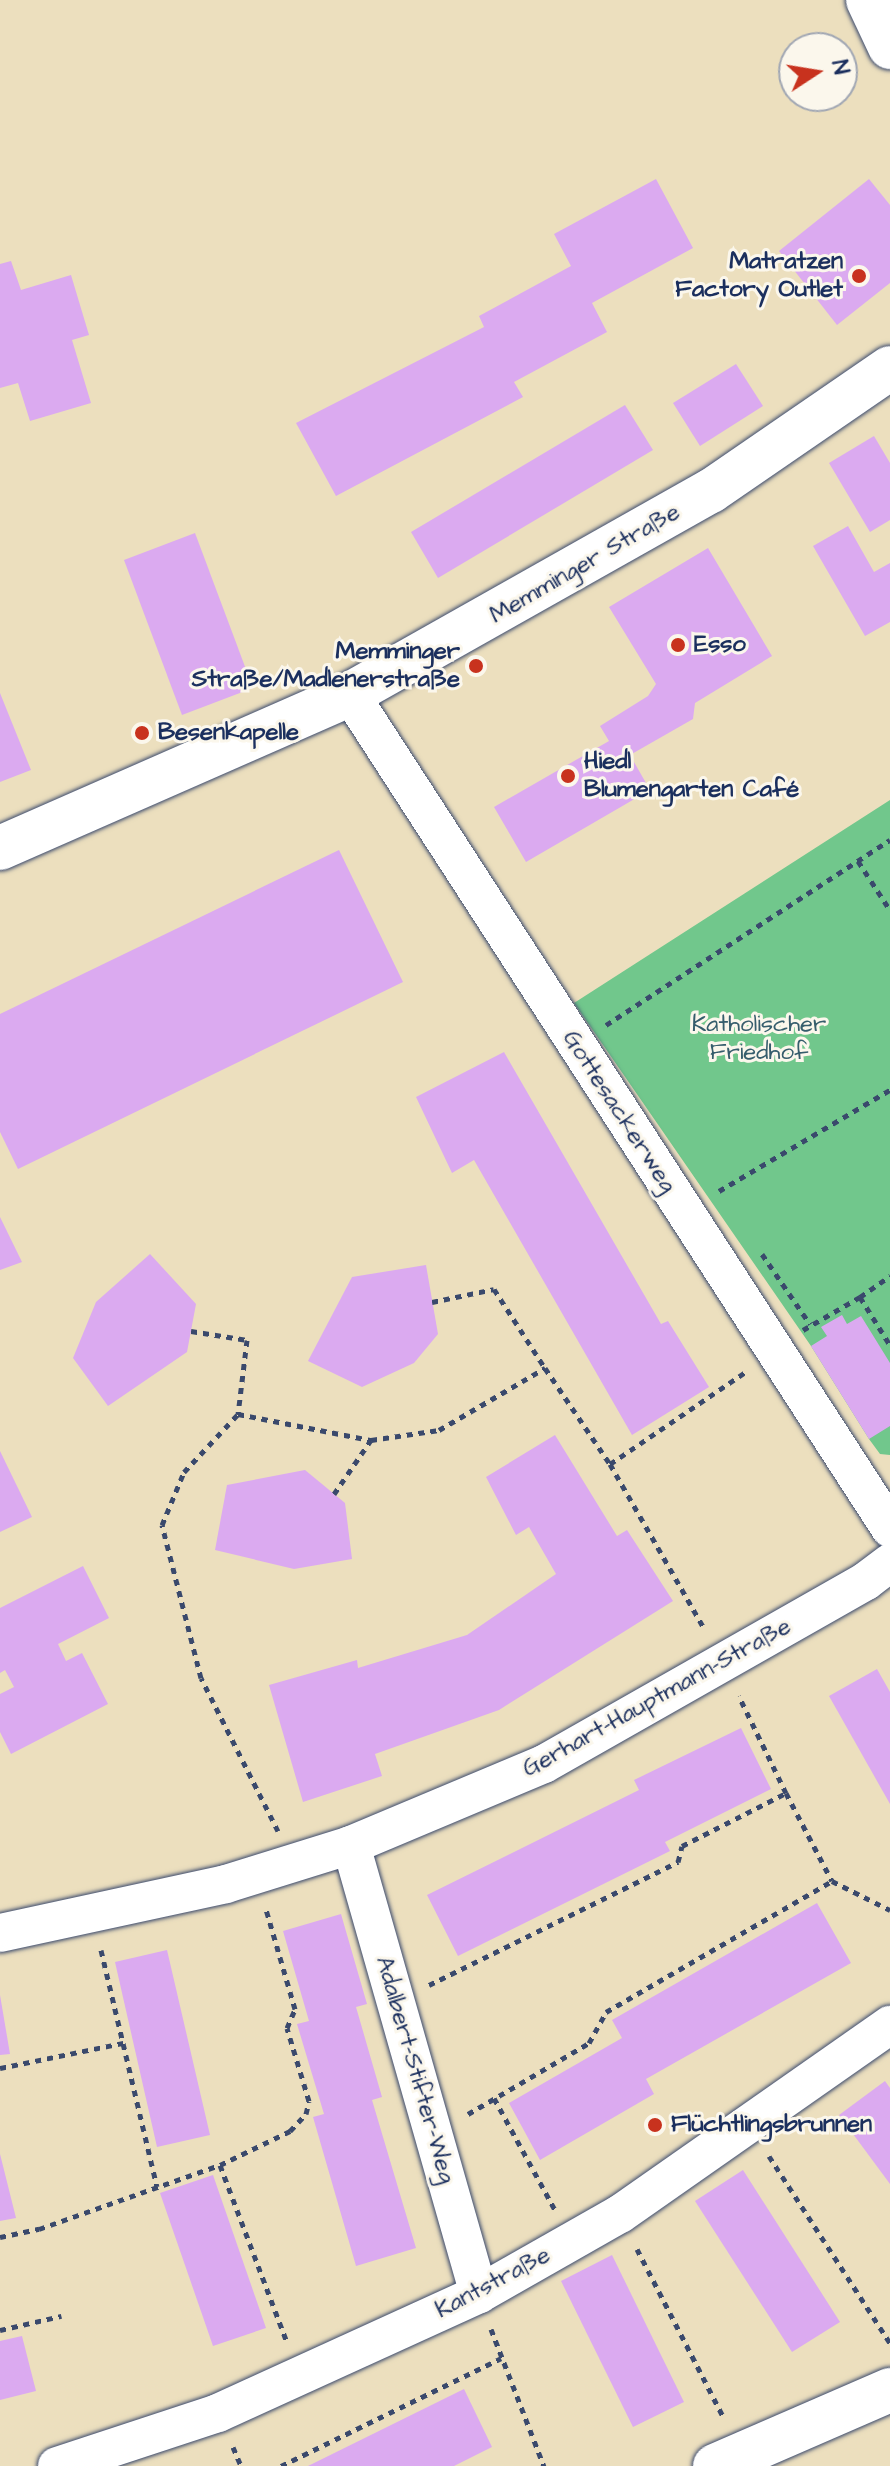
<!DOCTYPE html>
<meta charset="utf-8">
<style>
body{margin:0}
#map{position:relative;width:890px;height:2466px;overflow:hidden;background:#ecdfbe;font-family:"Architects Daughter",sans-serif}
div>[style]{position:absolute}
.green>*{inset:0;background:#71c78c}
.building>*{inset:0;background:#dbaaf0}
.path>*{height:5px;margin-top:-2.5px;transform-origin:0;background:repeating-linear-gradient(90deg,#3a496c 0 6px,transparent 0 12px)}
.roads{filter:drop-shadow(0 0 2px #3a496c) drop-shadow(0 0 2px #3a496c)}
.street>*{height:38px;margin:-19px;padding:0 19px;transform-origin:19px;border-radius:19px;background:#fff}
.secondary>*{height:44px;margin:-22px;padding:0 22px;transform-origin:22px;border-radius:22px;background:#fff}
.dots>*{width:22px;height:22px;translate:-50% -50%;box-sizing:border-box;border:4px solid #fbf7ec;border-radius:50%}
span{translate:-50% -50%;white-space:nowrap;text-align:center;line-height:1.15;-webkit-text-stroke:6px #fbf7ec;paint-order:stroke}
.poi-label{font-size:24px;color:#1b2f5e;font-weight:700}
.right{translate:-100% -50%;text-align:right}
.left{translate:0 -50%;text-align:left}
.street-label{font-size:24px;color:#1b2f5e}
.park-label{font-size:24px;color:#355d6c}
.north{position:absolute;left:778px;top:32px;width:80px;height:80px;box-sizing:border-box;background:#fbf7ec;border:2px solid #a1a7b3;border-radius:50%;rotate:78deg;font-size:22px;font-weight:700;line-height:32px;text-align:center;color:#1b2f5e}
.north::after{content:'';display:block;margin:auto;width:28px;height:36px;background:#c8321e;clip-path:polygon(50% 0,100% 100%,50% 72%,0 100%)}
</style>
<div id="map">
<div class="green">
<i style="clip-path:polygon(890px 800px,890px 1455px,880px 1454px,869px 1439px,811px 1346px,574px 1003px)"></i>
</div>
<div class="building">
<i style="clip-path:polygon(656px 179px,693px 248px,592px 303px,607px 332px,514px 382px,523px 397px,336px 496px,296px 423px,484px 327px,479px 316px,571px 266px,554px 234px)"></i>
<i style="clip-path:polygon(869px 179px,890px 205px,890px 283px,837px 325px,779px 251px)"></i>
<i style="clip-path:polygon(11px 261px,21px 290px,71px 275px,89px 335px,72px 340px,91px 403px,30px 421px,18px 383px,0 388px,0 264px)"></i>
<i style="clip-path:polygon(736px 364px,763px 406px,700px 446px,673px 403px)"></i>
<i style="clip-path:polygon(625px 405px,653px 450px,438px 578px,411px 532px)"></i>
<i style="clip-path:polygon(874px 436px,890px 463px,890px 520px,870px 532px,829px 463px)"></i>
<i style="clip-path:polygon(848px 526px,874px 572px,890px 563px,890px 622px,865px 636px,813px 546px)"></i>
<i style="clip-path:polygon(195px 533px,253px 688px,182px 715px,124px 560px)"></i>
<i style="clip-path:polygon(708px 548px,772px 656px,695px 703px,693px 719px,630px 755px,650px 790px,526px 862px,494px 807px,609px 741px,600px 726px,648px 696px,656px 684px,609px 607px)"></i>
<i style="clip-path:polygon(0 693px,31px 770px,0 782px)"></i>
<i style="clip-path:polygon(339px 850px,403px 982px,18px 1169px,0 1132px,0 1014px)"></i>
<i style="clip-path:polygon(504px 1052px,661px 1324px,668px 1321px,709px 1387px,632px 1435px,474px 1160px,452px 1173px,416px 1097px)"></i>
<i style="clip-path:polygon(0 1217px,22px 1262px,0 1270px)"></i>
<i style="clip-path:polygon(150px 1254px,196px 1304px,187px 1352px,108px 1406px,73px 1358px,96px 1302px)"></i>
<i style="clip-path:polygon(426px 1265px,438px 1334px,414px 1363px,362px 1387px,308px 1361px,352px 1277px)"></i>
<i style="clip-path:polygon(842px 1315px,847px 1324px,861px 1316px,890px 1363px,890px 1426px,869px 1439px,811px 1346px,827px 1336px,821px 1327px)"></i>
<i style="clip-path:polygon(555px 1435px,617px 1536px,627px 1530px,673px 1601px,499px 1710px,375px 1754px,382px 1776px,303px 1802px,269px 1685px,357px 1660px,358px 1668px,467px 1635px,556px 1574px,529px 1527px,516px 1535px,486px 1477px)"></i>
<i style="clip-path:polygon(0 1451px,32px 1517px,0 1532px)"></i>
<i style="clip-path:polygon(305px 1470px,345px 1503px,352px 1559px,294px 1569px,215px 1550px,227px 1485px)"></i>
<i style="clip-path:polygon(83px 1566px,109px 1618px,58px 1644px,66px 1661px,82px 1653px,108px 1704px,11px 1754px,0 1732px,0 1694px,14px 1687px,5px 1670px,0 1673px,0 1608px)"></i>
<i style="clip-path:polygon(877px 1669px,890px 1692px,890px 1804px,829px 1696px)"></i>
<i style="clip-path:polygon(741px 1728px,771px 1789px,665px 1842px,670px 1851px,458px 1956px,427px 1895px,639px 1790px,634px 1780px)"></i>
<i style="clip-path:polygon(817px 1903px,851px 1963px,646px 2079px,654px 2094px,540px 2160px,509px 2103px,622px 2038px,612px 2020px)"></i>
<i style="clip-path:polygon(341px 1914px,367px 2004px,356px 2007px,382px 2097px,372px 2100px,416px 2248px,356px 2266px,313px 2117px,324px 2114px,297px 2024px,309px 2021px,283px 1931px)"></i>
<i style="clip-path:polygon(167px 1950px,210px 2135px,157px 2147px,115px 1962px)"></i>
<i style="clip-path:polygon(0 1995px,10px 2054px,0 2055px)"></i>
<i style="clip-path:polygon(885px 2081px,890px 2088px,890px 2184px,839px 2115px)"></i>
<i style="clip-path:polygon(0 2154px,16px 2218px,0 2221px)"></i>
<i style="clip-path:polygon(743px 2170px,840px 2322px,792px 2352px,695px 2201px)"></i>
<i style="clip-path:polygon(213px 2175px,266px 2328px,213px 2346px,160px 2193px)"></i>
<i style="clip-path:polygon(612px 2255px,684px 2402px,633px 2427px,561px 2281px)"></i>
<i style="clip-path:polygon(22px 2336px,36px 2391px,0 2400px,0 2341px)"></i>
<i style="clip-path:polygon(464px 2389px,492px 2447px,454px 2466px,308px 2466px)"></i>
</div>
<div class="path">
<i style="left:858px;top:861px;width:59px;rotate:56.9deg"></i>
<i style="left:606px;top:1025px;width:339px;rotate:-33.1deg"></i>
<i style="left:719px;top:1191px;width:199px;rotate:-30.6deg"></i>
<i style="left:762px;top:1254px;width:85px;rotate:55.6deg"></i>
<i style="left:860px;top:1297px;width:37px;rotate:-35deg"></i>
<i style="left:432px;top:1302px;width:63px;rotate:-11.8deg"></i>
<i style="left:494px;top:1289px;width:94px;rotate:57.2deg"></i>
<i style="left:803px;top:1330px;width:66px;rotate:-30.1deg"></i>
<i style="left:860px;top:1297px;width:57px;rotate:58deg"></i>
<i style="left:191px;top:1331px;width:57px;rotate:9.1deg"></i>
<i style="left:247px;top:1340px;width:75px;rotate:96.9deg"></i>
<i style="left:610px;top:1464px;width:191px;rotate:60.2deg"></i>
<i style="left:334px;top:1494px;width:65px;rotate:-55.6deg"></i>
<i style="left:786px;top:1793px;width:99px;rotate:62.4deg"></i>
<i style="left:832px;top:1881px;width:65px;rotate:26.6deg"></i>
<i style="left:278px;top:1831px;width:171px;rotate:-116.7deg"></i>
<i style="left:201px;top:1678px;width:158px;rotate:-104.3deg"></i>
<i style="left:162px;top:1525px;width:57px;rotate:-67.5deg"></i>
<i style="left:184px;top:1472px;width:79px;rotate:-47deg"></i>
<i style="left:238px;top:1414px;width:136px;rotate:11.1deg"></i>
<i style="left:371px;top:1440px;width:69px;rotate:-8.4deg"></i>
<i style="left:439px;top:1430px;width:123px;rotate:-30.3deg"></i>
<i style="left:545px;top:1368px;width:116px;rotate:55.9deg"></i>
<i style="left:610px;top:1464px;width:166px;rotate:-34.2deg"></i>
<i style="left:101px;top:1950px;width:243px;rotate:76.7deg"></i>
<i style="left:429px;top:1985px;width:278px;rotate:-26.3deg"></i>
<i style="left:678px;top:1862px;width:16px;rotate:-76deg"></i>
<i style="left:682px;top:1846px;width:117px;rotate:-27deg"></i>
<i style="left:786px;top:1793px;width:108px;rotate:-115.9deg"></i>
<i style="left:0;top:2068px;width:126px;rotate:-11.5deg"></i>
<i style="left:494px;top:2098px;width:128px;rotate:61.4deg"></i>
<i style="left:468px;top:2114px;width:140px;rotate:-30.4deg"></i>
<i style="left:589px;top:2043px;width:35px;rotate:-61deg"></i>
<i style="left:606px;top:2012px;width:261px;rotate:-30.1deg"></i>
<i style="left:769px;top:2156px;width:223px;rotate:57.1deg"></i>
<i style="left:220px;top:2165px;width:187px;rotate:69.3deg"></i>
<i style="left:0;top:2237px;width:40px;rotate:-12deg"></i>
<i style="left:39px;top:2229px;width:192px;rotate:-19.5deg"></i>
<i style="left:220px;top:2165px;width:78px;rotate:-25.9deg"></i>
<i style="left:290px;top:2131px;width:23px;rotate:-47deg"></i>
<i style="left:306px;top:2114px;width:13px;rotate:-77deg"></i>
<i style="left:309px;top:2101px;width:76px;rotate:-106.8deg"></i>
<i style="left:287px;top:2028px;width:21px;rotate:-67deg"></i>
<i style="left:295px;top:2009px;width:104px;rotate:-106.2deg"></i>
<i style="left:637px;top:2249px;width:190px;rotate:62.8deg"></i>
<i style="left:491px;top:2329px;width:147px;rotate:68.9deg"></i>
<i style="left:0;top:2330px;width:63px;rotate:-12.9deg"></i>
<i style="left:233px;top:2447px;width:21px;rotate:67deg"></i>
<i style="left:281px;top:2466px;width:245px;rotate:-26.1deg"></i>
</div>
<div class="roads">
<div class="street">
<i style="left:350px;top:694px;width:994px;rotate:57.08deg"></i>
<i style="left:351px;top:1845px;width:467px;rotate:74.1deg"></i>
<i style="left:0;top:1933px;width:231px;rotate:-12.2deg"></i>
<i style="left:226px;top:1884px;width:131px;rotate:-17.3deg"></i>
<i style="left:351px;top:1845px;width:209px;rotate:-22.8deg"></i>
<i style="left:544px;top:1764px;width:370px;rotate:-29.6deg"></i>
<i style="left:866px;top:1581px;width:30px;rotate:-37deg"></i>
<i style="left:57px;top:2466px;width:169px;rotate:-18.2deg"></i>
<i style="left:218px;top:2413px;width:287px;rotate:-24.5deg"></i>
<i style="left:479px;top:2294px;width:162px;rotate:-29.6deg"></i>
<i style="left:620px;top:2214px;width:330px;rotate:-35deg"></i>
</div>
<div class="secondary">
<i style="left:868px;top:0;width:52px;rotate:64.9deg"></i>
<i style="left:0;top:848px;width:382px;rotate:-23.7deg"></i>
<i style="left:350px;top:694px;width:414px;rotate:-29.4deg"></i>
<i style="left:711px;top:491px;width:217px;rotate:-34.5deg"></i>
<i style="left:715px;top:2466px;width:191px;rotate:-23.5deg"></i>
</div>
</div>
<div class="dots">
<i style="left:859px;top:276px;background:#c8321e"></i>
<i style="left:678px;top:645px;background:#c8321e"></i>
<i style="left:476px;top:666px;background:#c8321e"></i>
<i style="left:142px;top:733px;background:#c8321e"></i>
<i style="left:568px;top:776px;background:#c8321e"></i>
<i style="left:655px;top:2125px;background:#c8321e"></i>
</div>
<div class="poi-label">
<span class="right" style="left:843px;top:276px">Matratzen<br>Factory Outlet</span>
<span class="left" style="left:694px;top:645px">Esso</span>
<span class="right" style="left:460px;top:666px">Memminger<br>Straße/Madlenerstraße</span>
<span class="left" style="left:158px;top:733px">Besenkapelle</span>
<span class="left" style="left:584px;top:776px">Hiedl<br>Blumengarten Café</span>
<span class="left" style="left:671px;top:2125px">Flüchtlingsbrunnen</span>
</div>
<div class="street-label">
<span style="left:585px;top:564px;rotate:-30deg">Memminger Straße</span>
<span style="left:619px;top:1112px;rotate:57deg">Gottesackerweg</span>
<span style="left:657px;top:1698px;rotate:-29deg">Gerhart-Hauptmann-Straße</span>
<span style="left:415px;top:2070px;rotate:74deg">Adalbert-Stifter-Weg</span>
<span style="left:493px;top:2283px;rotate:-28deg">Kantstraße</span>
</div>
<div class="park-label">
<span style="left:759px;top:1039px">Katholischer<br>Friedhof</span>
</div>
<div class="north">N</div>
</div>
